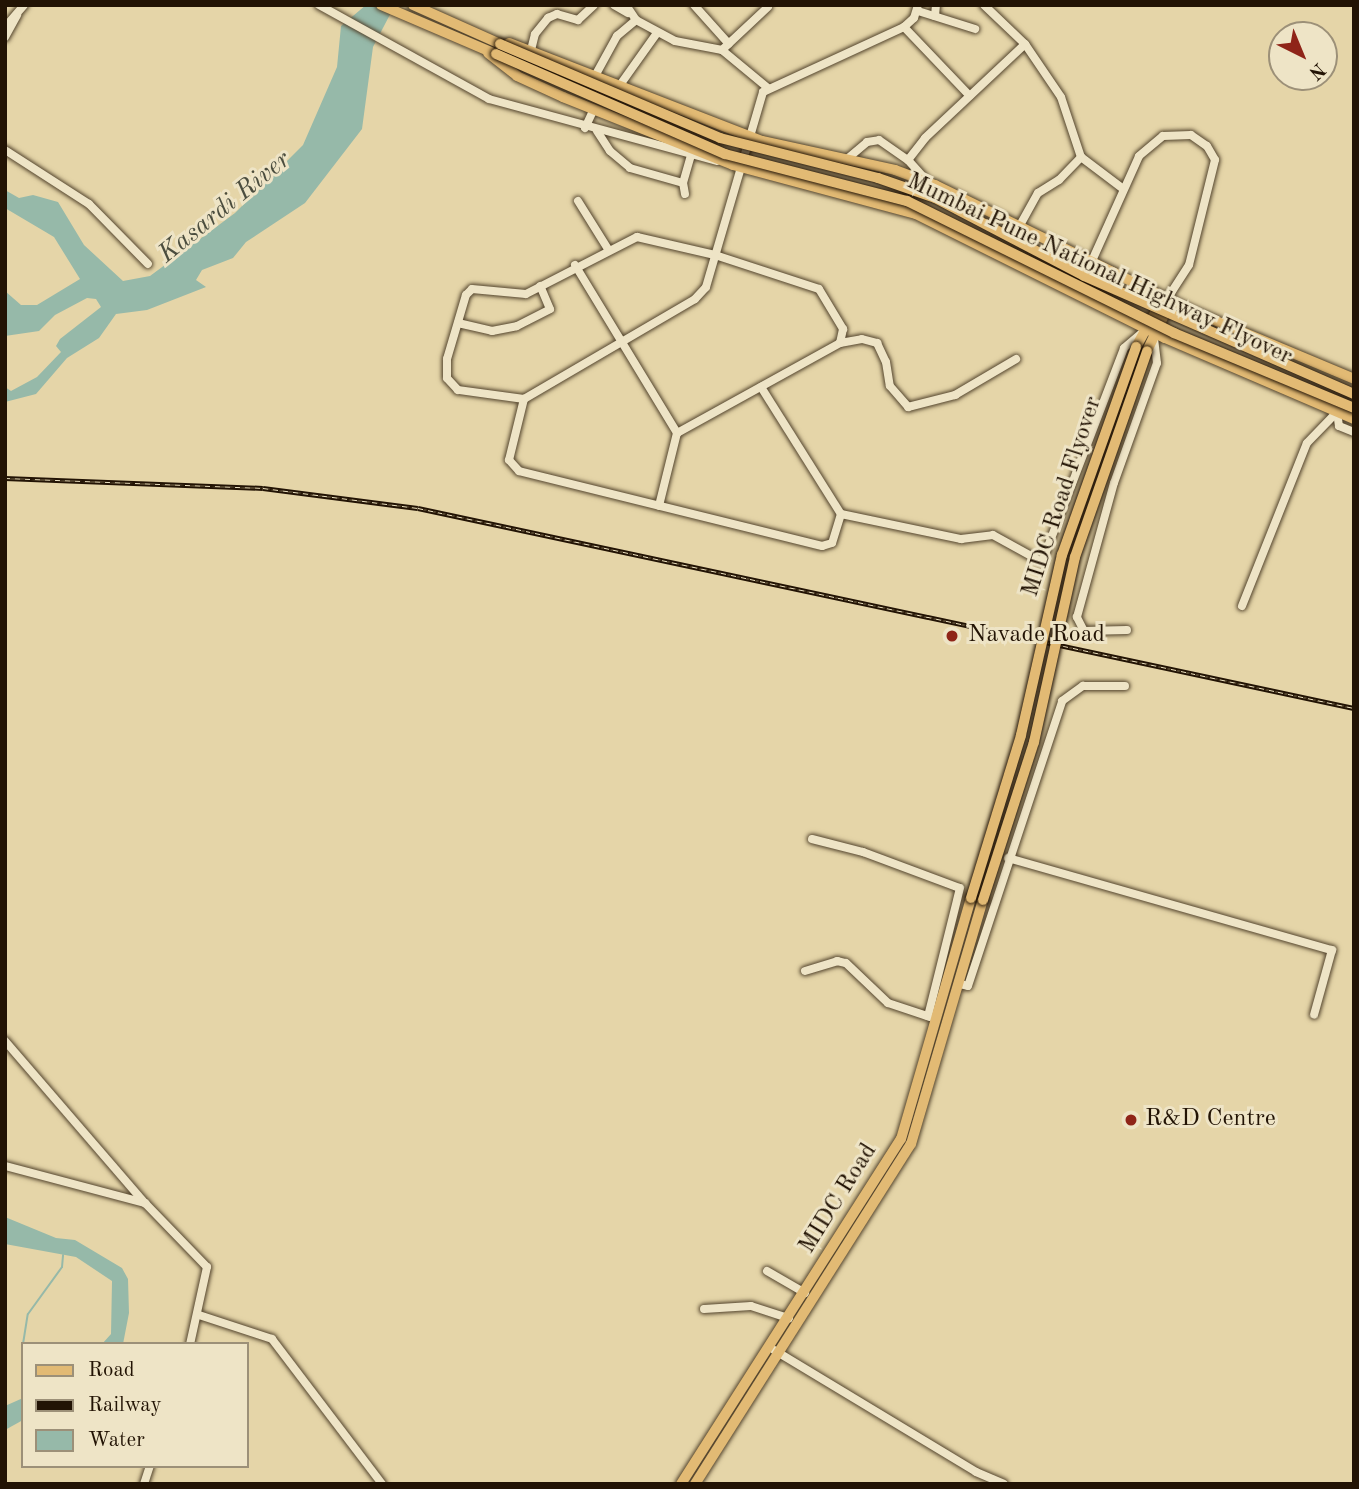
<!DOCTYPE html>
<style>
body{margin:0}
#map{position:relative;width:1359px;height:1489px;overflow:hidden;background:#e5d5a8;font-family:"Old Standard TT",serif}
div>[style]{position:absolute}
.water>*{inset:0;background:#96b9a9}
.stream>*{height:2px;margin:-1px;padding:0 1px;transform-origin:1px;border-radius:1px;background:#96b9a9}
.roads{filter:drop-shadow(0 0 2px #53442d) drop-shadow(0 0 2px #53442d)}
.minor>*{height:8px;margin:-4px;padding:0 4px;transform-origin:4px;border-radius:4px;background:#eee4c6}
.major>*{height:10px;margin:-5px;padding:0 5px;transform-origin:5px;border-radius:5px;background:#e2ba74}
.highway>*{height:10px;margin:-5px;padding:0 5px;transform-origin:5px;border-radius:5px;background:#e2ba74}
.rail>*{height:4.5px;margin-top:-2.25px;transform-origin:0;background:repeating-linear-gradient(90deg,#eee4c6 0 5px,#221304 0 10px);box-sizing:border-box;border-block:2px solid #221304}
.bridges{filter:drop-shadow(0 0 2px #221304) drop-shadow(0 0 2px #221304)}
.major-bridge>*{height:10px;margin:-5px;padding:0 5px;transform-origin:5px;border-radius:5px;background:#e2ba74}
.highway-bridge>*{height:10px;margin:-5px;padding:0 5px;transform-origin:5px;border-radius:5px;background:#e2ba74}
.dots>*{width:19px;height:19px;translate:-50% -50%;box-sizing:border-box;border:4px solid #eee4c6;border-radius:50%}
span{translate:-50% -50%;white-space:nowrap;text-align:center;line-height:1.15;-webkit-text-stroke:6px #eee4c6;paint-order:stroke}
.street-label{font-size:24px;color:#221304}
.poi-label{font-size:24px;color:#221304}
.left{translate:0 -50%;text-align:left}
.water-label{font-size:26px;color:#4b4d3e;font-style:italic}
.frame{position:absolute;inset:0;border:7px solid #221304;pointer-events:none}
.legend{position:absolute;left:21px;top:1342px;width:228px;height:126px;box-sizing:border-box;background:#eee4c6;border:2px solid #9c9078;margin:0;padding:9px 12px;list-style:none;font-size:21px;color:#221304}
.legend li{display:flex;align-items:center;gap:14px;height:35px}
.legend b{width:35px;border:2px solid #9c9078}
.north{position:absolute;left:1268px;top:21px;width:70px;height:70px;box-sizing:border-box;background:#eee4c6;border:2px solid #9c9078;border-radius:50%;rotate:137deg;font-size:19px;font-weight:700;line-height:28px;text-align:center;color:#221304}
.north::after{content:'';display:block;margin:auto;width:24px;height:32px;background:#8f2418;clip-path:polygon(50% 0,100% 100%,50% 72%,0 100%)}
</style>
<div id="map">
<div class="water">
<i style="clip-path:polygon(366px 5px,395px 5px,373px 47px,362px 129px,305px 203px,246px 242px,233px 258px,202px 270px,196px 280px,206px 287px,147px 310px,116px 314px,99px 338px,67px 358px,36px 394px,5px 402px,5px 387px,11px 391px,37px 377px,61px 352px,56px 346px,60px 339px,101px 307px,96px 299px,87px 298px,55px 315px,39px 331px,5px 336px,5px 291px,21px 305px,37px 305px,80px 279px,54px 237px,5px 208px,5px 190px,19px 198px,33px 195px,58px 202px,84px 245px,123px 281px,150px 276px,235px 213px,303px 145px,337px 67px,341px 26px)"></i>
<i style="clip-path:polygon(5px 1217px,56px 1238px,75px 1240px,122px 1268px,128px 1279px,129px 1313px,123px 1344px,102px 1344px,111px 1334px,112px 1281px,76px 1257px,5px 1244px)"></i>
<i style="clip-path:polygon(23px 1398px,23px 1420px,5px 1430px,5px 1406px)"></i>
</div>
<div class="stream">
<i style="left:23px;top:1344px;width:30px;rotate:-81deg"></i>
<i style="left:28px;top:1314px;width:58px;rotate:-54.1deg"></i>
<i style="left:62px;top:1267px;width:12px;rotate:-85deg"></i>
</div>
<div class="roads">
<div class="minor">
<i style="left:319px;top:5px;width:194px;rotate:28.9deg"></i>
<i style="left:489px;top:99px;width:236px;rotate:15.2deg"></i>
<i style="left:614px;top:5px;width:16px;rotate:30deg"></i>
<i style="left:626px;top:5px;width:18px;rotate:56deg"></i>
<i style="left:636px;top:20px;width:44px;rotate:28.3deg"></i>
<i style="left:675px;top:41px;width:48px;rotate:10.8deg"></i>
<i style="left:722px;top:50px;width:60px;rotate:39.6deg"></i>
<i style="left:694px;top:5px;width:52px;rotate:48.1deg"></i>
<i style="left:984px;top:5px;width:57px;rotate:43.6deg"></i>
<i style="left:1025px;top:44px;width:64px;rotate:55.8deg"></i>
<i style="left:1061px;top:97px;width:63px;rotate:71.6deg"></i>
<i style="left:1081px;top:157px;width:51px;rotate:37.1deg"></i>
<i style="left:918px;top:11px;width:60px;rotate:17.5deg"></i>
<i style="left:935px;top:16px;width:11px;rotate:-85deg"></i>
<i style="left:5px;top:27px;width:29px;rotate:-49deg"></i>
<i style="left:904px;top:27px;width:95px;rotate:46.3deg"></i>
<i style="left:5px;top:37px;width:25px;rotate:-61deg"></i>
<i style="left:531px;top:50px;width:16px;rotate:-76deg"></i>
<i style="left:535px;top:34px;width:21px;rotate:-51deg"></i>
<i style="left:548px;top:18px;width:10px;rotate:-24deg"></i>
<i style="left:557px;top:14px;width:22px;rotate:16deg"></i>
<i style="left:578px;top:20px;width:22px;rotate:-43deg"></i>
<i style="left:722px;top:50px;width:63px;rotate:-43.1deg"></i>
<i style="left:595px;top:76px;width:46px;rotate:-61.2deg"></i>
<i style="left:617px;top:36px;width:25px;rotate:-40deg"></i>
<i style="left:620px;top:85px;width:64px;rotate:-54.6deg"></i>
<i style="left:585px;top:128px;width:21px;rotate:-65deg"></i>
<i style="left:597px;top:131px;width:24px;rotate:57deg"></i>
<i style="left:610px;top:151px;width:26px;rotate:40deg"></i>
<i style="left:630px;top:168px;width:55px;rotate:15.8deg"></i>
<i style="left:5px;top:150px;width:100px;rotate:32.7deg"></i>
<i style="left:89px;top:204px;width:84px;rotate:45.5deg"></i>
<i style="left:847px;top:159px;width:26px;rotate:-40deg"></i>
<i style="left:867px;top:142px;width:12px;rotate:-9deg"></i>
<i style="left:879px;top:140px;width:35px;rotate:35deg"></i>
<i style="left:908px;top:160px;width:30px;rotate:48deg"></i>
<i style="left:908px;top:160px;width:28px;rotate:-52deg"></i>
<i style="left:925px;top:138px;width:137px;rotate:-43.2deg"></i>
<i style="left:685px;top:194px;width:11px;rotate:-100deg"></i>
<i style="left:683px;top:183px;width:26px;rotate:-74deg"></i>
<i style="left:578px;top:201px;width:57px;rotate:58deg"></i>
<i style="left:1019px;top:227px;width:39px;rotate:-61deg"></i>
<i style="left:1038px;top:193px;width:25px;rotate:-32deg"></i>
<i style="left:1059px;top:180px;width:32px;rotate:-46deg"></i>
<i style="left:1091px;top:263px;width:117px;rotate:-65.8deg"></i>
<i style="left:1139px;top:156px;width:31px;rotate:-40deg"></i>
<i style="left:1163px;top:136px;width:28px;rotate:-2deg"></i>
<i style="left:1191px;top:135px;width:19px;rotate:35deg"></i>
<i style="left:1207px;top:146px;width:16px;rotate:60deg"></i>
<i style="left:1215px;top:160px;width:108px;rotate:103.9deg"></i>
<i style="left:1189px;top:265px;width:40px;rotate:122.9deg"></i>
<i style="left:575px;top:265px;width:197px;rotate:58.7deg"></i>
<i style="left:458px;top:323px;width:35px;rotate:13deg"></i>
<i style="left:492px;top:331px;width:25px;rotate:-11deg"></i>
<i style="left:517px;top:326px;width:37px;rotate:-27deg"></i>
<i style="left:550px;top:309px;width:25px;rotate:-113deg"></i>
<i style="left:840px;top:343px;width:22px;rotate:-10deg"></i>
<i style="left:862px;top:339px;width:16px;rotate:15deg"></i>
<i style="left:877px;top:343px;width:21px;rotate:65deg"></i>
<i style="left:886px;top:362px;width:24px;rotate:81deg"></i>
<i style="left:890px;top:386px;width:28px;rotate:49deg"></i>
<i style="left:908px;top:407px;width:49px;rotate:-14.3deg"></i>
<i style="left:955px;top:395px;width:71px;rotate:-30.5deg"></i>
<i style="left:761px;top:387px;width:150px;rotate:57.8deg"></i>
<i style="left:841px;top:514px;width:123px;rotate:11.8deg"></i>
<i style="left:961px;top:539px;width:32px;rotate:-7deg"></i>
<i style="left:993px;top:535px;width:56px;rotate:28.9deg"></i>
<i style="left:1042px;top:562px;width:229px;rotate:-69deg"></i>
<i style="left:1124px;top:348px;width:25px;rotate:-40deg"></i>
<i style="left:524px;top:399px;width:67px;rotate:-172.2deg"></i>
<i style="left:458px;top:390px;width:16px;rotate:-133deg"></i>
<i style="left:447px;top:378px;width:19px;rotate:-90deg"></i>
<i style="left:447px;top:359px;width:67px;rotate:-73.5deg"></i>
<i style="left:466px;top:295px;width:8px;rotate:-45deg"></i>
<i style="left:472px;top:289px;width:54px;rotate:5.3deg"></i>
<i style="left:526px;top:294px;width:125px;rotate:-27.2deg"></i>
<i style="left:637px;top:237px;width:80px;rotate:13deg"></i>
<i style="left:715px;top:255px;width:109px;rotate:18.1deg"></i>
<i style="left:819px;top:289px;width:47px;rotate:59deg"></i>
<i style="left:843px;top:329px;width:14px;rotate:102deg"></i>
<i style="left:840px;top:343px;width:186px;rotate:151.1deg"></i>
<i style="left:677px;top:433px;width:75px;rotate:103.9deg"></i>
<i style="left:1337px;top:412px;width:14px;rotate:82deg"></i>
<i style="left:1339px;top:426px;width:16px;rotate:22deg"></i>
<i style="left:841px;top:514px;width:30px;rotate:107deg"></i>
<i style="left:832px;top:543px;width:10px;rotate:163deg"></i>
<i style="left:822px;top:546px;width:312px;rotate:-166.1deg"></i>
<i style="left:519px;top:471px;width:15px;rotate:-132deg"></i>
<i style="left:509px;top:460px;width:63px;rotate:-76.2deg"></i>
<i style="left:524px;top:399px;width:198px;rotate:-30.3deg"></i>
<i style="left:695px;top:299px;width:16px;rotate:-47deg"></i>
<i style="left:706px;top:287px;width:203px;rotate:-73.7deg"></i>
<i style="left:763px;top:92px;width:155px;rotate:-24.7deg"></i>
<i style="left:904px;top:27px;width:13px;rotate:-42deg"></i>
<i style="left:914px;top:18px;width:14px;rotate:-73deg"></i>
<i style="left:1242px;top:606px;width:175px;rotate:-68.3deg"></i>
<i style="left:1307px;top:443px;width:43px;rotate:-45.9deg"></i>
<i style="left:1127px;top:630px;width:43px;rotate:178.7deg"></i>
<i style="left:1084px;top:631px;width:16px;rotate:-117deg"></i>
<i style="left:1077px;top:617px;width:139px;rotate:-74.6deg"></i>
<i style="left:1114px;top:483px;width:127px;rotate:-70.3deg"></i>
<i style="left:1157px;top:363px;width:25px;rotate:-97deg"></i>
<i style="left:812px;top:839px;width:53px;rotate:14.3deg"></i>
<i style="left:863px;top:852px;width:103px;rotate:20.4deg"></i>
<i style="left:960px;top:888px;width:132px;rotate:104deg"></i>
<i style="left:1008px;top:858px;width:337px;rotate:15.9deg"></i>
<i style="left:1332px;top:950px;width:67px;rotate:105.5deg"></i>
<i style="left:805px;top:971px;width:34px;rotate:-17deg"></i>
<i style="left:837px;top:961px;width:9px;rotate:13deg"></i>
<i style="left:846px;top:963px;width:58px;rotate:43.6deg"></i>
<i style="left:888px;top:1003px;width:44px;rotate:18.4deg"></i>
<i style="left:960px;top:984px;width:8px;rotate:14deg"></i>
<i style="left:968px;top:986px;width:300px;rotate:-71.7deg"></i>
<i style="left:1062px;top:701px;width:26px;rotate:-36deg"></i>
<i style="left:1083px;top:686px;width:42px"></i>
<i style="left:5px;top:1041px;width:214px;rotate:49.2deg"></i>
<i style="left:145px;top:1203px;width:89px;rotate:45.9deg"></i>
<i style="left:207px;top:1267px;width:79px;rotate:102.4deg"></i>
<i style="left:5px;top:1166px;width:145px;rotate:14.8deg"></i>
<i style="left:767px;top:1271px;width:44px;rotate:30.1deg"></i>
<i style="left:704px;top:1309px;width:47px;rotate:-3.7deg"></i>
<i style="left:751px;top:1306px;width:40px;rotate:18deg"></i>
<i style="left:199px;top:1315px;width:77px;rotate:18.2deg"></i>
<i style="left:272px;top:1339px;width:182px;rotate:52.8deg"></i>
<i style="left:774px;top:1350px;width:236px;rotate:31.1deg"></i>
<i style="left:976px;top:1472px;width:30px;rotate:23deg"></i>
<i style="left:144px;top:1484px;width:19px;rotate:-72deg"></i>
</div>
<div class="major">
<i style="left:509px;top:43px;width:271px;rotate:21.2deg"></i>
<i style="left:762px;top:141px;width:136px;rotate:12.3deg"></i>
<i style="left:895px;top:170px;width:43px;rotate:20.6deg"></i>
<i style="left:935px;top:185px;width:284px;rotate:26.1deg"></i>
<i style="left:1190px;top:310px;width:178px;rotate:22.8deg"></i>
<i style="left:488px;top:53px;width:37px;rotate:38deg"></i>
<i style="left:517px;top:76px;width:51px;rotate:24.5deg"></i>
<i style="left:563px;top:97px;width:183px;rotate:21.8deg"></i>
<i style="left:733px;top:165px;width:189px;rotate:15deg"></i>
<i style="left:916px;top:214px;width:278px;rotate:26.5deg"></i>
<i style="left:1165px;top:338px;width:206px;rotate:23.2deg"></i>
<i style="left:1136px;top:347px;width:51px;rotate:-60.9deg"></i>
<i style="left:1147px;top:351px;width:49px;rotate:-64.5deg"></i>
<i style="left:681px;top:1484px;width:409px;rotate:-57.5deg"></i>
<i style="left:901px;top:1139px;width:251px;rotate:-73.8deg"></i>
<i style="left:695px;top:1484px;width:403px;rotate:-57.6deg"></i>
<i style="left:911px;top:1144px;width:254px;rotate:-73.6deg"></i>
</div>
<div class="highway">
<i style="left:381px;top:5px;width:125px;rotate:23.1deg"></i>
<i style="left:413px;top:5px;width:95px;rotate:24.1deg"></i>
</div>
</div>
<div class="rail">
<i style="left:5px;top:478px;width:258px;rotate:2.2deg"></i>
<i style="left:263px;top:488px;width:156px;rotate:7.4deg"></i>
<i style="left:418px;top:508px;width:957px;rotate:12.06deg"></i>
</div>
<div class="bridges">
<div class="major-bridge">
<i style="left:971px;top:898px;width:170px;rotate:-72.9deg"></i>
<i style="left:1021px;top:735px;width:185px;rotate:-77.2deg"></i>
<i style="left:1062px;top:555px;width:221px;rotate:-70.4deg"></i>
<i style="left:983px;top:900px;width:166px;rotate:-72.1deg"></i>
<i style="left:1034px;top:742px;width:189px;rotate:-77.5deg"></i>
<i style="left:1075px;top:557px;width:218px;rotate:-70.7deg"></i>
</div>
<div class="highway-bridge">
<i style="left:500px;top:44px;width:239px;rotate:23.1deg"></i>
<i style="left:720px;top:138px;width:163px;rotate:14.2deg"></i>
<i style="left:878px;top:178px;width:60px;rotate:19.3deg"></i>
<i style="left:935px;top:198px;width:168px;rotate:27.6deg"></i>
<i style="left:1084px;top:276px;width:295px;rotate:23.6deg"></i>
<i style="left:496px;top:54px;width:250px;rotate:23.6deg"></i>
<i style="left:725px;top:154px;width:188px;rotate:14.5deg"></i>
<i style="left:907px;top:201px;width:298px;rotate:26.3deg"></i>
<i style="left:1174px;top:333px;width:195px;rotate:22.6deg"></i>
</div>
</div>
<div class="dots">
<i style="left:952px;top:636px;background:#8f2418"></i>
<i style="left:1131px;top:1120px;background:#8f2418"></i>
</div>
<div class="street-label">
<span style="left:1099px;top:270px;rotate:25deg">Mumbai Pune National Highway Flyover</span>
<span style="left:1063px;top:497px;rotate:-72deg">MIDC Road Flyover</span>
<span style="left:839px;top:1199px;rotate:-58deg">MIDC Road</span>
</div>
<div class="poi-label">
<span class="left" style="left:968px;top:636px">Navade Road</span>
<span class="left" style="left:1145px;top:1120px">R&amp;D Centre</span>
</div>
<div class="water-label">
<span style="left:225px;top:208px;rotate:-39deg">Kasardi River</span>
</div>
<div class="frame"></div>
<ul class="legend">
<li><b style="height:9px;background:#e2ba74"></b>Road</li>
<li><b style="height:9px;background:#221304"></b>Railway</li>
<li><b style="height:19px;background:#96b9a9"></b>Water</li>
</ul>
<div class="north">N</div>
</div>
